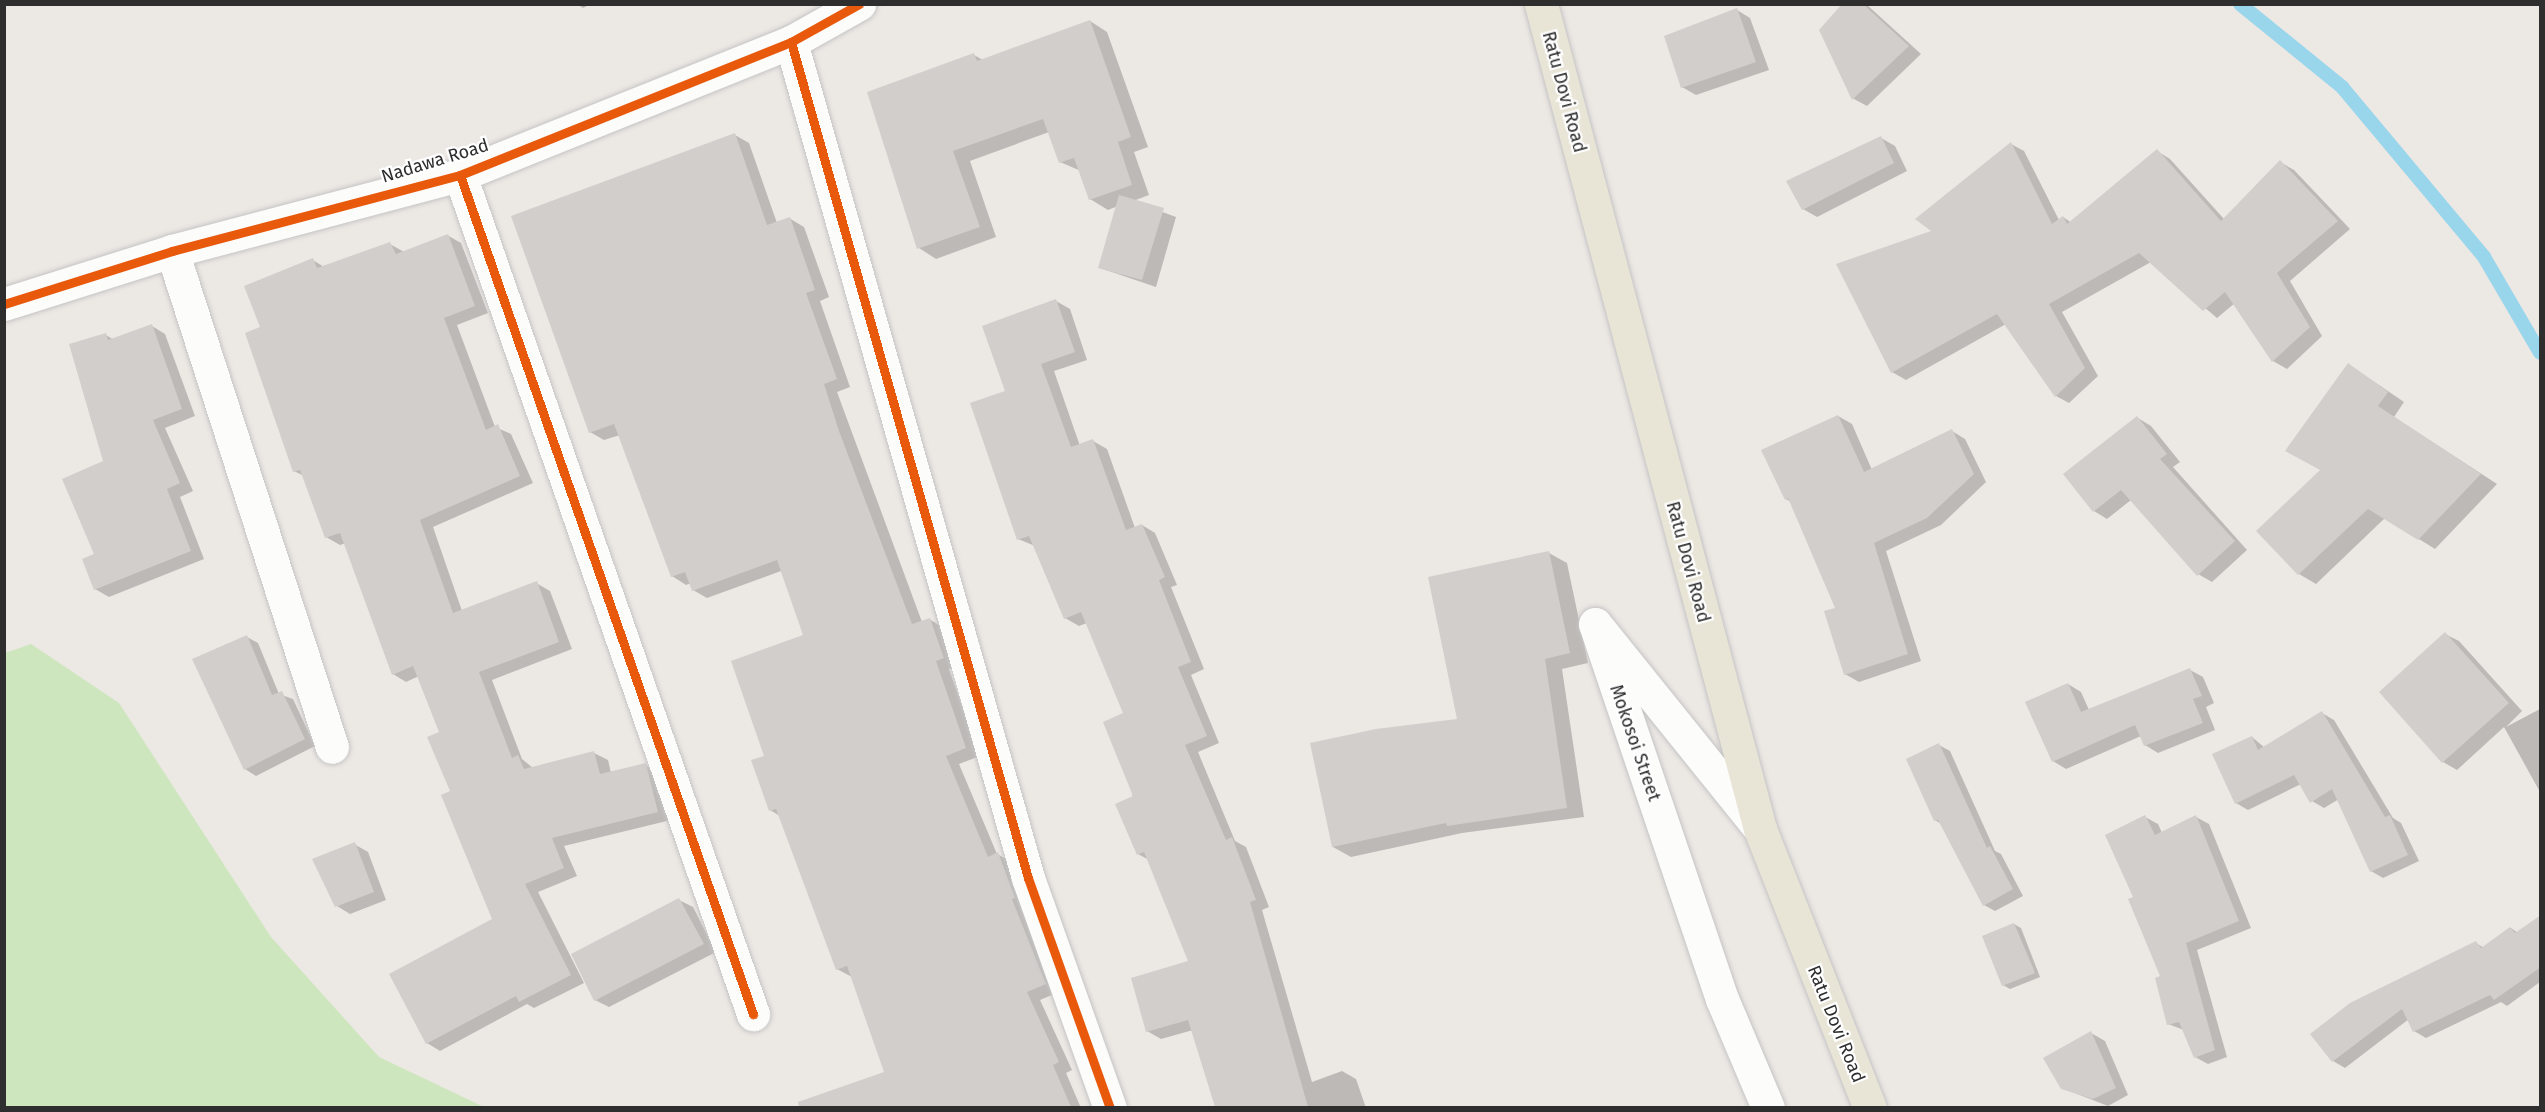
<!DOCTYPE html>
<style>
body{margin:0}
#map{position:relative;width:2545px;height:1112px;overflow:hidden;background:#ece8e4;font-family:"Fira Sans",sans-serif}
div>[style]{position:absolute}
.green>*{inset:0;background:#cee6be}
.shadow>*{inset:0;background:#0003}
.stream>*{height:14px;margin:-7px;padding:0 7px;transform-origin:7px;border-radius:7px;background:#99d6ec}
.building>*{inset:0;background:#d1cecb}
.roads{filter:drop-shadow(0 0 2px #c5c4c5) drop-shadow(0 0 2px #c5c4c5)}
.minor>*{height:33px;margin:-16.5px;padding:0 16.5px;transform-origin:16.5px;border-radius:16.5px;background:#fcfcfb}
.major>*{height:33px;margin:-16.5px;padding:0 16.5px;transform-origin:16.5px;border-radius:16.5px;background:#e8e4d6}
.cycleway>*{height:9px;margin:-4.5px;padding:0 4.5px;transform-origin:4.5px;border-radius:4.5px;background:#e8590c}
span{translate:-50% -50%;white-space:nowrap;text-align:center;line-height:1.15;-webkit-text-stroke:4.5px #fff;paint-order:stroke}
.street-label{font-size:18px;color:#2e2e2e}
.frame{position:absolute;inset:0;border:6px solid #2e2e2e;pointer-events:none}
</style>
<div id="map">
<div class="green">
<i style="clip-path:polygon(31px 644px,119px 703px,271px 937px,379px 1057px,484px 1107px,5px 1107px,5px 653px)"></i>
</div>
<div class="shadow">
<i style="clip-path:polygon(577px 4px,591px 4px,583px 8px)"></i>
<i style="clip-path:polygon(1844px 4px,1866px 4px,1921px 54px,1867px 106px,1854px 99px,1821px 31px)"></i>
<i style="clip-path:polygon(1737px 10px,1750px 18px,1769px 70px,1696px 95px,1682px 87px)"></i>
<i style="clip-path:polygon(1090px 21px,1107px 32px,1148px 147px,1134px 152px,1149px 195px,1133px 201px,1176px 217px,1156px 287px,1100px 268px,1118px 206px,1108px 210px,1090px 199px,1081px 171px,1060px 162px,1049px 132px,970px 161px,996px 237px,936px 259px,919px 248px,869px 93px,974px 55px,983px 60px)"></i>
<i style="clip-path:polygon(735px 135px,749px 143px,777px 223px,789px 218px,804px 227px,829px 297px,820px 301px,850px 387px,837px 392px,922px 622px,929px 619px,944px 628px,958px 666px,949px 669px,980px 756px,959px 764px,997px 854px,1012px 862px,1059px 992px,1040px 1000px,1072px 1070px,1066px 1073px,1081px 1108px,850px 1108px,843px 1088px,886px 1073px,852px 977px,837px 969px,780px 816px,770px 810px,766px 757px,805px 636px,781px 571px,707px 598px,693px 590px,691px 583px,686px 585px,672px 576px,620px 435px,604px 440px,590px 432px)"></i>
<i style="clip-path:polygon(1881px 138px,1895px 146px,1907px 171px,1817px 217px,1803px 209px)"></i>
<i style="clip-path:polygon(2011px 144px,2024px 151px,2059px 220px,2063px 217px,2072px 223px,2157px 151px,2170px 159px,2224px 219px,2280px 162px,2294px 170px,2350px 229px,2290px 281px,2322px 336px,2287px 369px,2273px 361px,2235px 303px,2217px 318px,2151px 262px,2062px 312px,2098px 376px,2069px 403px,2056px 396px,2006px 324px,1906px 380px,1892px 372px,1934px 232px)"></i>
<i style="clip-path:polygon(447px 235px,461px 243px,488px 313px,457px 325px,495px 427px,511px 434px,533px 483px,433px 527px,462px 611px,536px 583px,550px 591px,572px 649px,492px 680px,522px 759px,533px 768px,594px 753px,608px 760px,611px 773px,645px 765px,659px 773px,671px 820px,564px 846px,577px 876px,538px 892px,584px 983px,534px 1008px,527px 1004px,440px 1051px,427px 1043px,494px 920px,452px 792px,441px 733px,419px 676px,406px 682px,393px 674px,346px 543px,340px 545px,326px 537px,304px 476px,294px 471px,262px 327px,313px 260px,324px 267px,390px 244px,404px 252px)"></i>
<i style="clip-path:polygon(1056px 301px,1070px 309px,1087px 360px,1054px 371px,1080px 446px,1093px 441px,1107px 449px,1135px 528px,1142px 525px,1155px 533px,1177px 585px,1171px 587px,1204px 669px,1191px 675px,1219px 743px,1198px 752px,1235px 841px,1246px 847px,1269px 907px,1262px 910px,1312px 1082px,1342px 1071px,1356px 1079px,1366px 1108px,1224px 1108px,1193px 1030px,1161px 1039px,1147px 1031px,1190px 962px,1149px 860px,1138px 854px,1125px 714px,1087px 623px,1079px 626px,1065px 618px,1035px 546px,1018px 539px,1007px 392px)"></i>
<i style="clip-path:polygon(152px 326px,165px 334px,195px 416px,165px 428px,193px 491px,180px 497px,204px 559px,109px 597px,95px 589px,105px 462px,106px 335px,114px 340px)"></i>
<i style="clip-path:polygon(2348px 364px,2404px 402px,2394px 417px,2497px 484px,2435px 549px,2385px 518px,2316px 584px,2299px 574px,2258px 531px,2323px 470px)"></i>
<i style="clip-path:polygon(1838px 416px,1852px 424px,1872px 470px,1952px 431px,1965px 439px,1986px 482px,1941px 525px,1886px 551px,1921px 661px,1859px 682px,1845px 674px,1837px 609px,1791px 502px,1786px 499px)"></i>
<i style="clip-path:polygon(2138px 418px,2151px 426px,2180px 462px,2173px 467px,2247px 550px,2212px 582px,2198px 574px,2131px 500px,2107px 519px,2094px 511px)"></i>
<i style="clip-path:polygon(1549px 553px,1567px 563px,1588px 663px,1562px 669px,1584px 817px,1462px 833px,1351px 857px,1333px 847px,1459px 720px)"></i>
<i style="clip-path:polygon(2445px 634px,2459px 641px,2522px 711px,2506px 727px,2540px 709px,2540px 792px,2504px 727px,2457px 770px,2443px 762px,2381px 692px)"></i>
<i style="clip-path:polygon(247px 637px,258px 643px,279px 694px,293px 699px,315px 746px,256px 776px,245px 769px)"></i>
<i style="clip-path:polygon(2190px 670px,2203px 677px,2214px 703px,2206px 707px,2215px 730px,2158px 753px,2145px 745px,2141px 736px,2066px 769px,2053px 761px,2068px 684px,2081px 692px,2089px 710px)"></i>
<i style="clip-path:polygon(2322px 713px,2334px 720px,2393px 818px,2401px 823px,2419px 861px,2383px 878px,2371px 871px,2339px 799px,2324px 808px,2312px 801px,2301px 784px,2248px 810px,2236px 803px,2252px 737px,2265px 748px)"></i>
<i style="clip-path:polygon(1939px 745px,1950px 751px,1995px 851px,2001px 854px,2023px 896px,1995px 911px,1984px 905px,1941px 824px,1935px 820px)"></i>
<i style="clip-path:polygon(2145px 817px,2158px 824px,2162px 833px,2196px 817px,2209px 824px,2251px 928px,2197px 950px,2227px 1057px,2208px 1064px,2195px 1057px,2184px 1030px,2168px 1024px,2162px 977px,2136px 898px)"></i>
<i style="clip-path:polygon(354px 844px,368px 852px,386px 900px,350px 914px,337px 906px)"></i>
<i style="clip-path:polygon(679px 900px,693px 907px,716px 952px,609px 1007px,595px 1000px)"></i>
<i style="clip-path:polygon(2540px 917px,2540px 982px,2507px 1006px,2501px 1002px,2426px 1038px,2414px 1031px,2409px 1019px,2345px 1068px,2333px 1061px,2313px 1034px,2476px 943px,2484px 948px,2511px 928px,2518px 933px)"></i>
<i style="clip-path:polygon(2014px 924px,2021px 928px,2040px 977px,2010px 989px,2003px 985px)"></i>
<i style="clip-path:polygon(2091px 1033px,2105px 1041px,2128px 1095px,2108px 1106px,2062px 1088px)"></i>
</div>
<div class="stream">
<i style="left:2240px;top:4px;width:132px;rotate:39.1deg"></i>
<i style="left:2342px;top:87px;width:222px;rotate:50.1deg"></i>
<i style="left:2484px;top:257px;width:111px;rotate:59.7deg"></i>
</div>
<div class="building">
<i style="clip-path:polygon(1842px 4px,1863px 4px,1909px 46px,1852px 100px,1819px 30px)"></i>
<i style="clip-path:polygon(1737px 8px,1756px 62px,1681px 88px,1664px 36px)"></i>
<i style="clip-path:polygon(1090px 20px,1131px 137px,1118px 142px,1132px 185px,1089px 200px,1074px 158px,1059px 163px,1043px 119px,953px 151px,980px 227px,917px 249px,867px 92px,974px 53px,977px 61px)"></i>
<i style="clip-path:polygon(735px 133px,767px 225px,790px 217px,815px 290px,806px 293px,837px 379px,824px 384px,839px 431px,912px 624px,930px 618px,944px 658px,936px 661px,966px 748px,946px 756px,988px 857px,998px 852px,1015px 898px,1012px 899px,1046px 984px,1027px 992px,1059px 1062px,1053px 1065px,1071px 1107px,799px 1107px,798px 1102px,884px 1072px,847px 966px,836px 970px,776px 809px,769px 811px,751px 760px,764px 756px,731px 661px,803px 635px,777px 560px,692px 591px,685px 572px,671px 577px,614px 424px,589px 433px,511px 216px)"></i>
<i style="clip-path:polygon(1881px 136px,1894px 163px,1802px 210px,1786px 181px)"></i>
<i style="clip-path:polygon(2011px 142px,2052px 224px,2063px 216px,2067px 224px,2157px 149px,2221px 221px,2280px 160px,2338px 221px,2277px 273px,2310px 327px,2272px 362px,2225px 292px,2203px 311px,2139px 253px,2049px 304px,2085px 368px,2055px 397px,1997px 314px,1891px 373px,1836px 264px,1931px 231px,1915px 219px)"></i>
<i style="clip-path:polygon(1119px 195px,1164px 208px,1142px 280px,1098px 268px)"></i>
<i style="clip-path:polygon(448px 234px,475px 306px,444px 318px,486px 430px,498px 424px,520px 476px,420px 520px,453px 613px,537px 581px,559px 642px,479px 672px,512px 758px,518px 755px,524px 769px,594px 751px,600px 774px,646px 763px,658px 812px,552px 838px,564px 868px,525px 884px,571px 975px,519px 1002px,516px 996px,426px 1044px,389px 974px,492px 919px,441px 795px,450px 791px,427px 737px,439px 732px,413px 666px,392px 675px,340px 533px,325px 538px,300px 470px,293px 472px,245px 333px,260px 327px,244px 286px,313px 258px,317px 268px,390px 242px,396px 254px)"></i>
<i style="clip-path:polygon(1056px 299px,1075px 352px,1041px 364px,1071px 447px,1093px 439px,1126px 530px,1142px 524px,1165px 577px,1159px 580px,1191px 662px,1178px 667px,1207px 736px,1185px 745px,1226px 840px,1232px 837px,1256px 900px,1250px 902px,1308px 1107px,1215px 1107px,1188px 1020px,1146px 1032px,1131px 978px,1188px 961px,1144px 852px,1137px 855px,1115px 804px,1133px 796px,1103px 722px,1123px 713px,1081px 612px,1064px 619px,1029px 536px,1017px 540px,970px 403px,1005px 391px,982px 326px)"></i>
<i style="clip-path:polygon(152px 324px,182px 409px,153px 420px,180px 483px,167px 489px,191px 551px,94px 590px,82px 559px,94px 554px,62px 479px,103px 461px,69px 344px,106px 333px,108px 340px)"></i>
<i style="clip-path:polygon(2348px 363px,2388px 392px,2378px 406px,2481px 474px,2418px 540px,2368px 509px,2298px 575px,2256px 531px,2320px 470px,2285px 451px)"></i>
<i style="clip-path:polygon(1838px 415px,1864px 472px,1952px 429px,1974px 474px,1927px 518px,1874px 543px,1908px 654px,1844px 675px,1824px 611px,1835px 608px,1788px 498px,1785px 500px,1761px 450px)"></i>
<i style="clip-path:polygon(2137px 416px,2167px 454px,2160px 459px,2235px 541px,2197px 576px,2121px 490px,2093px 512px,2063px 474px)"></i>
<i style="clip-path:polygon(1549px 551px,1570px 653px,1545px 659px,1567px 808px,1447px 826px,1446px 823px,1332px 847px,1310px 743px,1376px 729px,1457px 719px,1428px 577px)"></i>
<i style="clip-path:polygon(2445px 632px,2509px 703px,2442px 763px,2379px 692px)"></i>
<i style="clip-path:polygon(247px 635px,272px 695px,282px 691px,305px 739px,244px 770px,192px 659px)"></i>
<i style="clip-path:polygon(2190px 668px,2202px 696px,2193px 699px,2203px 723px,2144px 746px,2135px 725px,2052px 762px,2025px 702px,2068px 683px,2081px 712px)"></i>
<i style="clip-path:polygon(2322px 711px,2385px 817px,2390px 815px,2408px 855px,2370px 872px,2332px 789px,2310px 803px,2294px 775px,2235px 804px,2212px 754px,2252px 736px,2258px 750px)"></i>
<i style="clip-path:polygon(1939px 743px,1987px 848px,1990px 846px,2013px 889px,1983px 906px,1938px 820px,1934px 821px,1906px 759px)"></i>
<i style="clip-path:polygon(2145px 815px,2155px 835px,2196px 815px,2239px 921px,2186px 943px,2215px 1050px,2194px 1058px,2179px 1022px,2167px 1025px,2155px 978px,2160px 976px,2128px 899px,2133px 897px,2105px 835px)"></i>
<i style="clip-path:polygon(355px 842px,374px 892px,335px 907px,312px 859px)"></i>
<i style="clip-path:polygon(679px 898px,704px 944px,594px 1001px,571px 954px)"></i>
<i style="clip-path:polygon(2541px 915px,2541px 967px,2494px 1000px,2490px 995px,2413px 1032px,2402px 1009px,2332px 1062px,2310px 1034px,2350px 1003px,2476px 941px,2481px 948px,2510px 927px,2515px 933px)"></i>
<i style="clip-path:polygon(2014px 923px,2035px 973px,2002px 986px,1982px 936px)"></i>
<i style="clip-path:polygon(2091px 1031px,2116px 1088px,2093px 1099px,2061px 1089px,2043px 1058px)"></i>
</div>
<div class="roads">
<div class="minor">
<i style="left:791px;top:42px;width:869px;rotate:74.17deg"></i>
<i style="left:1028px;top:878px;width:244px;rotate:70.4deg"></i>
<i style="left:460px;top:175px;width:889px;rotate:70.75deg"></i>
<i style="left:172px;top:251px;width:521px;rotate:72.12deg"></i>
<i style="left:4px;top:304px;width:176px;rotate:-17.5deg"></i>
<i style="left:172px;top:251px;width:298px;rotate:-14.8deg"></i>
<i style="left:460px;top:175px;width:357px;rotate:-21.9deg"></i>
<i style="left:791px;top:42px;width:78px;rotate:-29.2deg"></i>
<i style="left:1760px;top:829px;width:263px;rotate:-128.8deg"></i>
<i style="left:1595px;top:624px;width:396px;rotate:71.3deg"></i>
<i style="left:1722px;top:999px;width:118px;rotate:67.1deg"></i>
</div>
<div class="major">
<i style="left:1541px;top:4px;width:854px;rotate:75.13deg"></i>
<i style="left:1760px;top:829px;width:300px;rotate:68.5deg"></i>
</div>
</div>
<div class="cycleway">
<i style="left:791px;top:42px;width:869px;rotate:74.17deg"></i>
<i style="left:1028px;top:878px;width:244px;rotate:70.4deg"></i>
<i style="left:460px;top:175px;width:889px;rotate:70.75deg"></i>
<i style="left:4px;top:304px;width:176px;rotate:-17.5deg"></i>
<i style="left:172px;top:251px;width:298px;rotate:-14.8deg"></i>
<i style="left:460px;top:175px;width:357px;rotate:-21.9deg"></i>
<i style="left:791px;top:42px;width:78px;rotate:-29.2deg"></i>
</div>
<div class="street-label">
<span style="left:1564px;top:92px;rotate:75deg">Ratu Dovi Road</span>
<span style="left:435px;top:161px;rotate:-17deg">Nadawa Road</span>
<span style="left:1688px;top:562px;rotate:75deg">Ratu Dovi Road</span>
<span style="left:1635px;top:743px;rotate:71deg">Mokosoi Street</span>
<span style="left:1836px;top:1024px;rotate:68deg">Ratu Dovi Road</span>
</div>
<div class="frame"></div>
</div>
